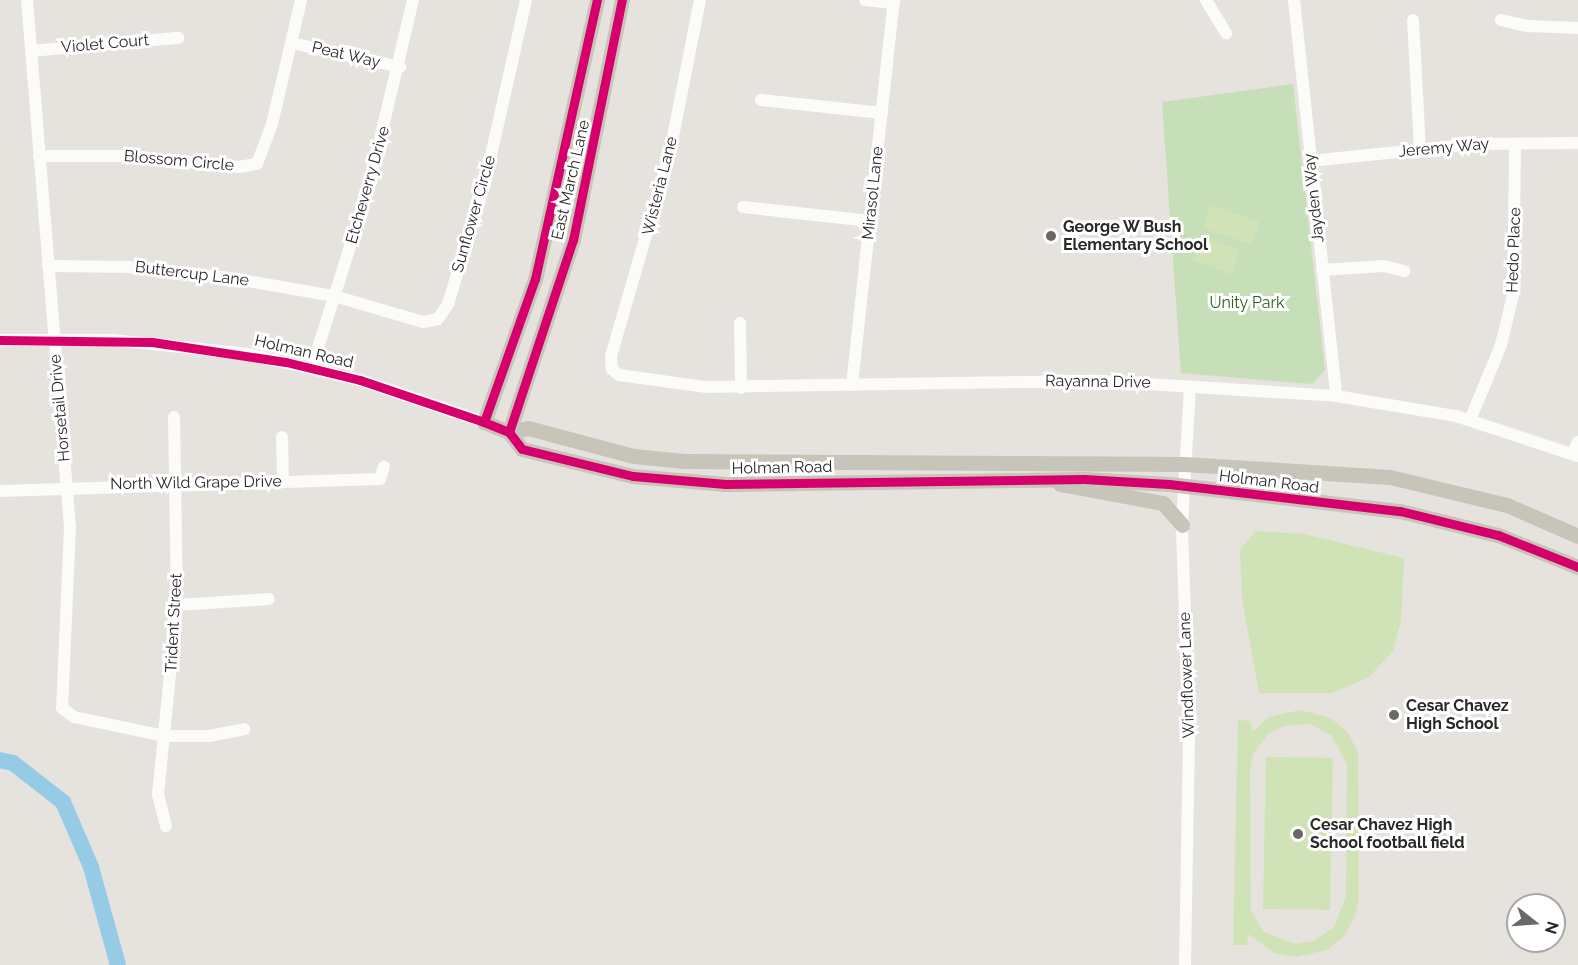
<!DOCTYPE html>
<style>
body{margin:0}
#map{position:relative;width:1578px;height:965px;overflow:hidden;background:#e6e2de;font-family:Raleway,sans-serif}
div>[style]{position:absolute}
.green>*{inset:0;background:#c6dfb8}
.pitch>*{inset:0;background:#d0e3b6}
.river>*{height:16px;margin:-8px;padding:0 8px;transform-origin:8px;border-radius:8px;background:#95cbe4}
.minor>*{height:12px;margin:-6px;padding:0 6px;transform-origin:6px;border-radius:6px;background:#fbfbfa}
.major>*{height:15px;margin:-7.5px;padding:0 7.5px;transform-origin:7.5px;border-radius:7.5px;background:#c7c4b9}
.cycleway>*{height:9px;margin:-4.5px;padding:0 4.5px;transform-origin:4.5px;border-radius:4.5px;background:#d6006c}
.dots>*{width:16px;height:16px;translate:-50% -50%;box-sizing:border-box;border:3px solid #fff;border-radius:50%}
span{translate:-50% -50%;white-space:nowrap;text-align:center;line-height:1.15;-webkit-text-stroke:6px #fff;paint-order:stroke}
.street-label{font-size:16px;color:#282828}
.poi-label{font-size:16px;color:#282828;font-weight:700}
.left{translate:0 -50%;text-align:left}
.park-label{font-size:16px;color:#275f1d}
.north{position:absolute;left:1506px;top:893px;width:60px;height:60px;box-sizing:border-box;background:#fff;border:2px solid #a9a9a9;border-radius:50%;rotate:107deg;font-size:16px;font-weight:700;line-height:24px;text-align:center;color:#282828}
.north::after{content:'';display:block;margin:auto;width:21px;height:27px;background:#6a6968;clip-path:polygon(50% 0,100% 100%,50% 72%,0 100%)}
</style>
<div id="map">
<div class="green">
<i style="clip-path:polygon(1293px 84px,1325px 370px,1312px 384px,1181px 373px,1162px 102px)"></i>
</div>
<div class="pitch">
<i style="clip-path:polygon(1211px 205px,1259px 222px,1251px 244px,1203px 228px)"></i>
<i style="clip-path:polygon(1202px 236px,1240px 250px,1231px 274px,1194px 261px)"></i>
<i style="clip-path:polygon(1256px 531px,1304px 534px,1404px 558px,1401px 621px,1393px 651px,1369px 677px,1332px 693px,1259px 693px,1242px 599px,1240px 549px)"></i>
<i style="clip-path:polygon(evenodd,1300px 710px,1331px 718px,1348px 733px,1358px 752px,1359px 896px,1355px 917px,1344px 936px,1327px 950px,1295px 957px,1274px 953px,1248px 934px,1247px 945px,1233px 945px,1238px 720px,1251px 721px,1252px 732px,1269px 717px,1300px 710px,1309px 724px,1331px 735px,1347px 764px,1346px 896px,1334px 927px,1313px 941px,1296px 944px,1264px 932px,1251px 911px,1250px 771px,1253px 754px,1268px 734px,1283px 726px,1309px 724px)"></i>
<i style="clip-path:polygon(1266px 757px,1333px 758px,1330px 910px,1263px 909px)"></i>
</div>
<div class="river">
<i style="left:0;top:760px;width:13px;rotate:13deg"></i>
<i style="left:13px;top:763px;width:63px;rotate:38deg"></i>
<i style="left:63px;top:802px;width:71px;rotate:66.7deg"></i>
<i style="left:91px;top:867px;width:102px;rotate:74.6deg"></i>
</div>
<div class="minor">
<i style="left:27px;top:0;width:529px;rotate:85.34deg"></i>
<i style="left:70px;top:527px;width:181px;rotate:92.5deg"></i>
<i style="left:62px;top:708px;width:15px;rotate:37deg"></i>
<i style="left:74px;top:717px;width:92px;rotate:11.9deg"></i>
<i style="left:164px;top:736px;width:45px"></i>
<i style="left:209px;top:736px;width:36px;rotate:-11deg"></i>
<i style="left:700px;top:0;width:155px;rotate:101.2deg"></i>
<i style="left:670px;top:152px;width:212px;rotate:106.1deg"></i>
<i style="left:611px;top:356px;width:13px;rotate:86deg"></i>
<i style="left:612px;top:369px;width:9px;rotate:41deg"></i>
<i style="left:619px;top:375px;width:88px;rotate:7.9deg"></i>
<i style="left:706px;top:387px;width:393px;rotate:-0.9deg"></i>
<i style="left:1099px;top:381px;width:237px;rotate:3.6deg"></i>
<i style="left:1336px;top:396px;width:122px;rotate:9.5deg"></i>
<i style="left:1456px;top:416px;width:128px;rotate:18.2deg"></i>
<i style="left:865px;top:0;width:29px;rotate:6deg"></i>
<i style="left:1206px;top:0;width:39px;rotate:59deg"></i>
<i style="left:1294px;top:0;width:398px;rotate:83.9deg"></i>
<i style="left:1413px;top:20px;width:129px;rotate:86.9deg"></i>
<i style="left:1501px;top:20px;width:28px;rotate:13deg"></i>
<i style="left:1528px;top:26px;width:50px;rotate:2.3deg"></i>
<i style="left:292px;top:43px;width:111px;rotate:12.5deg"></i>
<i style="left:31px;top:51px;width:148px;rotate:-5.1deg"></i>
<i style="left:761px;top:100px;width:122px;rotate:6.1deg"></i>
<i style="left:39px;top:156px;width:90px"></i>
<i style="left:129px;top:156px;width:110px;rotate:5.8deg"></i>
<i style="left:238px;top:167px;width:19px;rotate:-9deg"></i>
<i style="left:257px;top:164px;width:43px;rotate:-69.4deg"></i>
<i style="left:272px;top:124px;width:127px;rotate:-76.8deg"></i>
<i style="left:1310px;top:161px;width:166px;rotate:-5.9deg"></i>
<i style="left:1475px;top:144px;width:103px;rotate:-0.6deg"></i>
<i style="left:743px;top:207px;width:128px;rotate:6.3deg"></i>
<i style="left:48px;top:266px;width:85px;rotate:0.7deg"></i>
<i style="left:133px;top:267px;width:98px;rotate:6.5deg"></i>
<i style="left:230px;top:278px;width:106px;rotate:9.8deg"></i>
<i style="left:334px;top:296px;width:93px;rotate:16.3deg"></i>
<i style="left:423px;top:322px;width:15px;rotate:-11deg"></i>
<i style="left:438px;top:319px;width:18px;rotate:-56deg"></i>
<i style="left:448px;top:304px;width:127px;rotate:-73.1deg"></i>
<i style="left:485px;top:182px;width:187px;rotate:-77.3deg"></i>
<i style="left:1322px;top:270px;width:62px;rotate:-3.7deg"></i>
<i style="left:1384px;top:266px;width:21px;rotate:14deg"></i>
<i style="left:740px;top:323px;width:65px;rotate:89.1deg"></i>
<i style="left:0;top:340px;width:113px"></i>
<i style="left:113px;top:340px;width:136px;rotate:5.9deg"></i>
<i style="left:248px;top:354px;width:115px;rotate:13.1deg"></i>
<i style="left:360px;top:380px;width:131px;rotate:18.7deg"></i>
<i style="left:312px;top:367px;width:190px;rotate:-72.5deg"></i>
<i style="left:369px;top:186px;width:191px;rotate:-76.7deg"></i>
<i style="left:852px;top:385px;width:387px;rotate:-83.8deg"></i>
<i style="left:1470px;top:420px;width:81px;rotate:-67.5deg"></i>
<i style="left:1501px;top:345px;width:51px;rotate:-76.5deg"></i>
<i style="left:1513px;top:295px;width:151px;rotate:-89.2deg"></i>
<i style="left:282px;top:437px;width:44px;rotate:88.7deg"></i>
<i style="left:1573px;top:453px;width:12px;rotate:-66deg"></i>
<i style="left:0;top:491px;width:380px;rotate:-1.8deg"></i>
<i style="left:380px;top:479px;width:13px;rotate:-72deg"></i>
<i style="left:177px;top:605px;width:92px;rotate:-3.7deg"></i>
<i style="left:166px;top:826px;width:32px;rotate:-104deg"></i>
<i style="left:158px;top:795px;width:191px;rotate:-84.3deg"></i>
<i style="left:177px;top:605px;width:188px;rotate:-90.9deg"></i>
<i style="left:1185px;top:965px;width:236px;rotate:-89deg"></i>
<i style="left:1189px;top:729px;width:204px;rotate:-92deg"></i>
<i style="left:1182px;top:525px;width:139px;rotate:-86.7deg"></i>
</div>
<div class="major">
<i style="left:597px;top:0;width:286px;rotate:102.5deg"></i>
<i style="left:535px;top:279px;width:152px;rotate:109.6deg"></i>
<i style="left:484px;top:422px;width:27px;rotate:22deg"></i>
<i style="left:509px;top:432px;width:21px;rotate:53deg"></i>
<i style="left:522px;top:449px;width:114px;rotate:13.7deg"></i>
<i style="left:633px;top:476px;width:93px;rotate:4.9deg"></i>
<i style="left:726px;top:484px;width:358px;rotate:-0.8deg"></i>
<i style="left:1084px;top:479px;width:85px;rotate:3.4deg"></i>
<i style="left:1169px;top:484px;width:233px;rotate:6.7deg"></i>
<i style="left:1400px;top:511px;width:101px;rotate:13.8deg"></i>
<i style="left:1498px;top:535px;width:86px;rotate:21.8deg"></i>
<i style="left:509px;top:432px;width:19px;rotate:-12deg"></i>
<i style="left:528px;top:428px;width:109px;rotate:14.9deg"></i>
<i style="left:633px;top:456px;width:51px;rotate:5.6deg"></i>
<i style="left:684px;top:461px;width:500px;rotate:0.34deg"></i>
<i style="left:1184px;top:464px;width:206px;rotate:3.6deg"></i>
<i style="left:1390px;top:477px;width:120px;rotate:13.5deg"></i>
<i style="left:1507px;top:505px;width:77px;rotate:23.6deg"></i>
<i style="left:509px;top:432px;width:202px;rotate:-71.6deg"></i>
<i style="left:573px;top:240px;width:245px;rotate:-78.5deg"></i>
<i style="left:1060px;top:484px;width:105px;rotate:10.5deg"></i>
<i style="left:1163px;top:503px;width:29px;rotate:49deg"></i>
</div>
<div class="cycleway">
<i style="left:0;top:340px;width:152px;rotate:0.8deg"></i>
<i style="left:152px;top:342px;width:135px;rotate:8.5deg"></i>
<i style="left:286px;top:362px;width:76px;rotate:13.7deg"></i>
<i style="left:360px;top:380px;width:131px;rotate:18.7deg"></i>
<i style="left:484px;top:422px;width:27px;rotate:22deg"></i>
<i style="left:509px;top:432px;width:21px;rotate:53deg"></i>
<i style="left:522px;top:449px;width:114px;rotate:13.7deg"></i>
<i style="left:633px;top:476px;width:93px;rotate:4.9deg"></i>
<i style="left:726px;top:484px;width:358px;rotate:-0.8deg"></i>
<i style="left:1084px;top:479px;width:85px;rotate:3.4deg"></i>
<i style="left:1169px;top:484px;width:233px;rotate:6.7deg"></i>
<i style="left:1400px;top:511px;width:101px;rotate:13.8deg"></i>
<i style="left:1498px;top:535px;width:86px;rotate:21.8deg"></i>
<i style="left:484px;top:422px;width:152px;rotate:-70.4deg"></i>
<i style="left:535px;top:279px;width:286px;rotate:-77.5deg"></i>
<i style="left:509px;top:432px;width:202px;rotate:-71.6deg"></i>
<i style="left:573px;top:240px;width:245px;rotate:-78.5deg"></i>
</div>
<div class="dots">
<i style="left:1051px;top:236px;background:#6a6968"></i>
<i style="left:1394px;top:715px;background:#6a6968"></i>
<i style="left:1298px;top:834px;background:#6a6968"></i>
</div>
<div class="street-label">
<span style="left:105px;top:44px;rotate:-5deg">Violet Court</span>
<span style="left:346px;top:55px;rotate:13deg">Peat Way</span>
<span style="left:1444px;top:148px;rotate:-5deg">Jeremy Way</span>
<span style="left:179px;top:161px;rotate:5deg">Blossom Circle</span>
<span style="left:571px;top:180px;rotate:-77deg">East March Lane</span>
<span style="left:368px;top:185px;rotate:-74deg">Etcheverry Drive</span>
<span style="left:660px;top:186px;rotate:-76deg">Wisteria Lane</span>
<span style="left:873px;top:193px;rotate:-84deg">Mirasol Lane</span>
<span style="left:1314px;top:198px;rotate:-96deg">Jayden Way</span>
<span style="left:474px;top:214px;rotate:-74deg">Sunflower Circle</span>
<span style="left:1514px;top:250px;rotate:-88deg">Hedo Place</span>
<span style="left:192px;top:274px;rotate:7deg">Buttercup Lane</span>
<span style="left:304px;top:352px;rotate:13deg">Holman Road</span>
<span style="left:1098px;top:382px;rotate:1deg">Rayanna Drive</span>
<span style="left:60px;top:408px;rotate:-95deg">Horsetail Drive</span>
<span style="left:782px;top:468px;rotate:-1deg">Holman Road</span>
<span style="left:1269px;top:482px;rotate:7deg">Holman Road</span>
<span style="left:196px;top:483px;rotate:-1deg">North Wild Grape Drive</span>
<span style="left:174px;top:623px;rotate:-87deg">Trident Street</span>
<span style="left:1187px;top:675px;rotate:-92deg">Windflower Lane</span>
</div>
<div class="poi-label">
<span class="left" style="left:1063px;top:236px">George W Bush<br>Elementary School</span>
<span class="left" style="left:1406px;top:715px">Cesar Chavez<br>High School</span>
<span class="left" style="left:1310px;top:834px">Cesar Chavez High<br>School football field</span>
</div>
<div class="park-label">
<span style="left:1247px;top:303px">Unity Park</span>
</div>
<div class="north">N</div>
</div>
